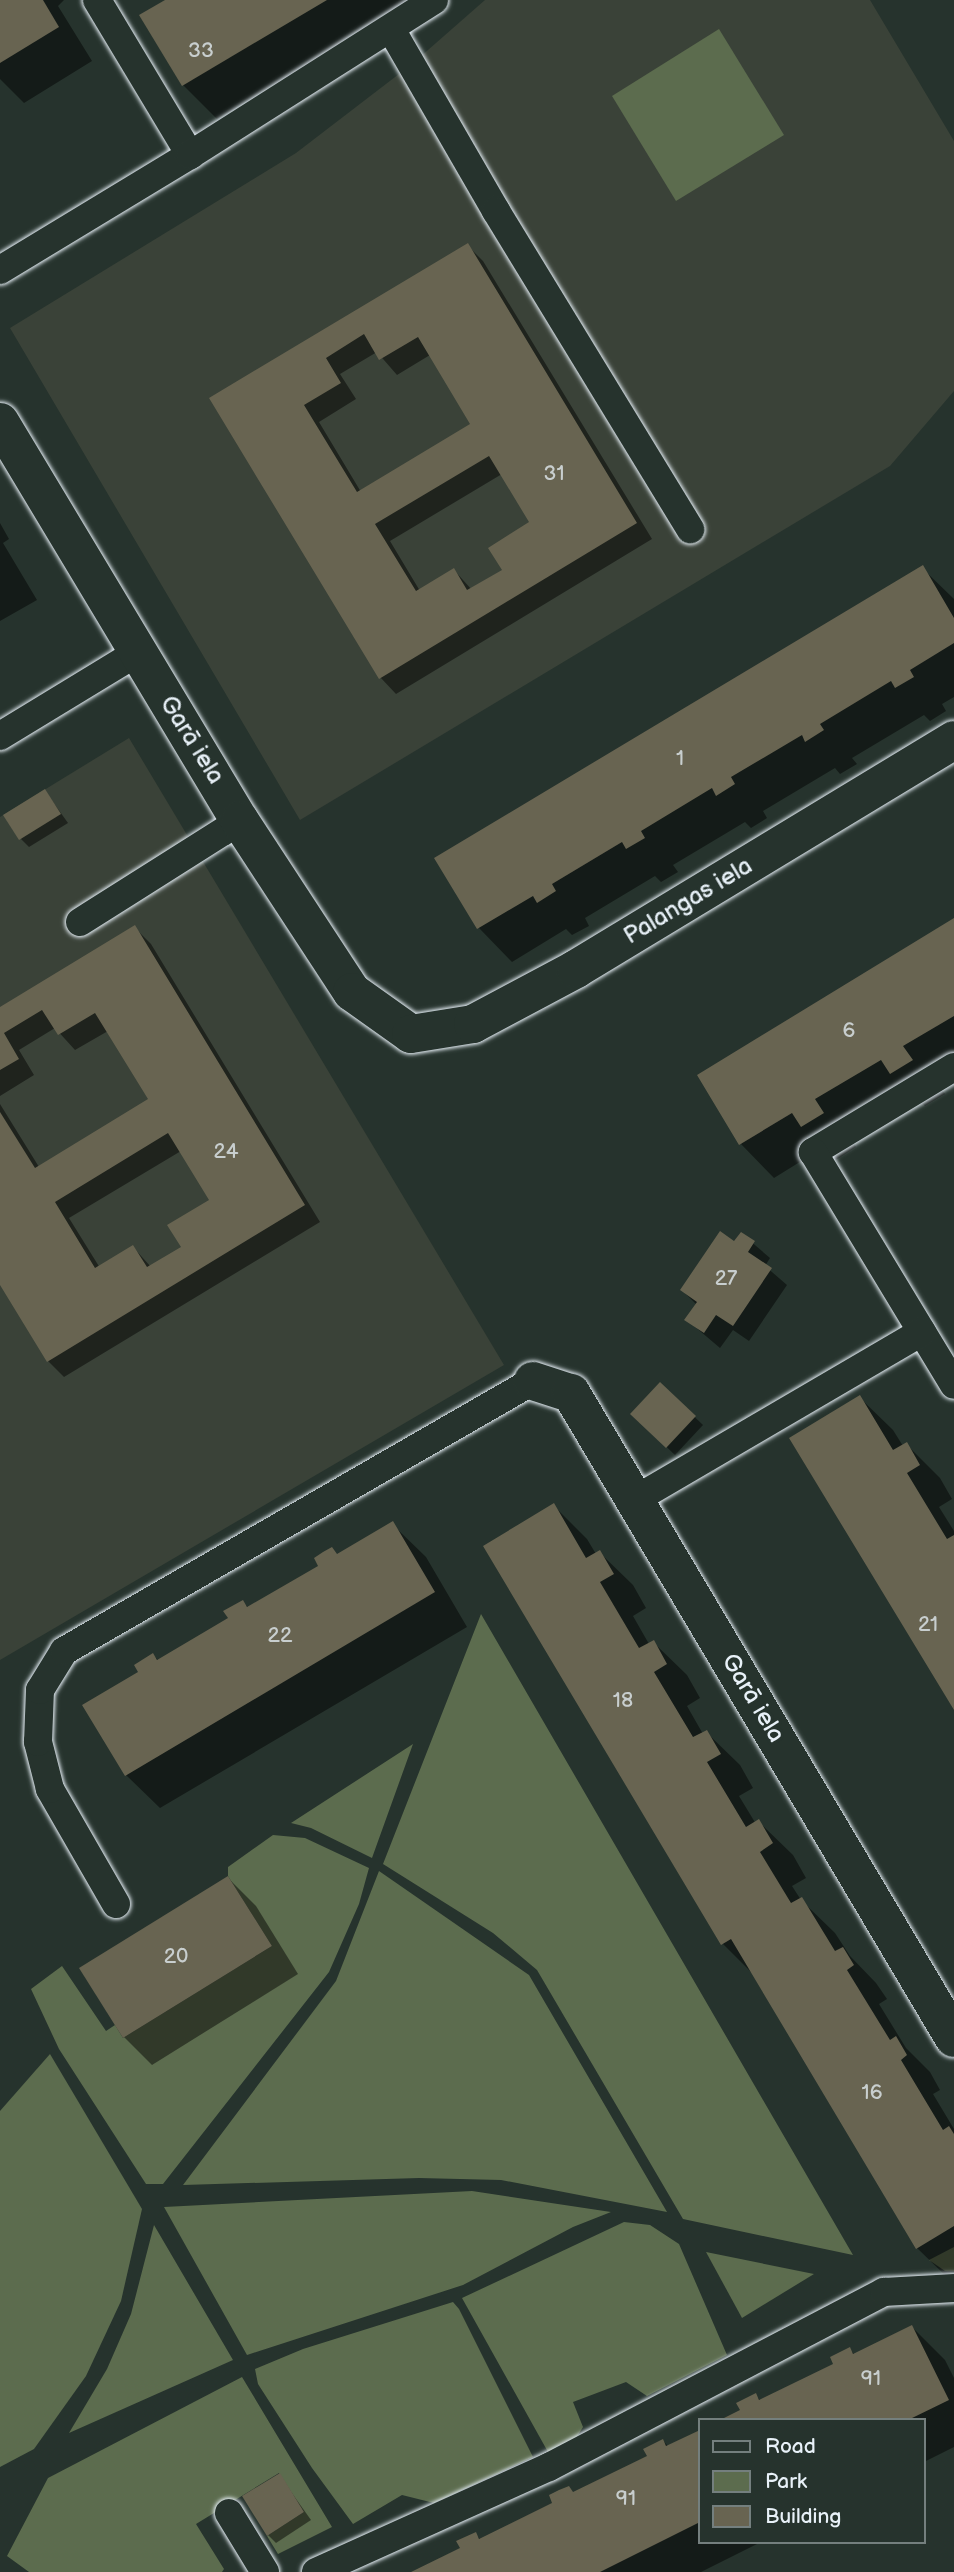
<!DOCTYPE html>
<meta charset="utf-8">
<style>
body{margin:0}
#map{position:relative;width:954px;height:2572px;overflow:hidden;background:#26332d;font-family:"Balsamiq Sans",sans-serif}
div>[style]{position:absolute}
.built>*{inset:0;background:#3a4238}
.green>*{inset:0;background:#5c6c4e}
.shadow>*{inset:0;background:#0007}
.building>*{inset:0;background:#686451}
.roads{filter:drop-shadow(0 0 2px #e8f1f8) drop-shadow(0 0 2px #e8f1f8)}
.lane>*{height:28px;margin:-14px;padding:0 14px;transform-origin:14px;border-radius:14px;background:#26332d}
.street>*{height:38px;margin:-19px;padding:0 19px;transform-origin:19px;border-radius:19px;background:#26332d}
span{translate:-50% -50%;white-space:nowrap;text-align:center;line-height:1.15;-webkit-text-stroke:6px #26332d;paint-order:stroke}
.number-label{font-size:21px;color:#c8cece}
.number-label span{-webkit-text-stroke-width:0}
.street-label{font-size:24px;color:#e8f1f8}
.legend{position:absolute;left:698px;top:2418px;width:228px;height:126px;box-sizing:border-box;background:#26332d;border:2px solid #747f7e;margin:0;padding:9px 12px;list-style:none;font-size:21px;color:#e8f1f8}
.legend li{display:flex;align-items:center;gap:14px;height:35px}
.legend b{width:35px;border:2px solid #747f7e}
</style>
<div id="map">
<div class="built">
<i style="clip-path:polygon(485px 0,870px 0,954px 141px,954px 391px,890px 466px,300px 820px,10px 328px,296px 153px,412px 64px)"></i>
<i style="clip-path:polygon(129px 738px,504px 1365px,0 1660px,0 817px)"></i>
</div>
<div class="green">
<i style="clip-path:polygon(719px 29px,784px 135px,676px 201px,612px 96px)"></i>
<i style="clip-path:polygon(481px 1614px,853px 2255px,683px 2219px,537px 1970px,493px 1933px,383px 1864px)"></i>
<i style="clip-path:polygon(413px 1744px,372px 1858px,311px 1828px,291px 1823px)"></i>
<i style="clip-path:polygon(273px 1835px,305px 1838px,369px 1868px,359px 1904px,329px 1972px,163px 2184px,146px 2184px,59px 2049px,31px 1989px,62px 1966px,106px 2031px,115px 2025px,123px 2038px,272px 1946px,228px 1876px,228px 1867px)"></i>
<i style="clip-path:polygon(379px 1871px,529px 1975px,667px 2212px,501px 2180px,419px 2178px,183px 2185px,336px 1981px)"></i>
<i style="clip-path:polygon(50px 2054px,142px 2209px,121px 2301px,86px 2376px,34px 2449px,0 2467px,0 2111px)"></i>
<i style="clip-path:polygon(472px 2191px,611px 2212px,573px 2227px,463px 2285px,247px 2355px,164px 2207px)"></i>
<i style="clip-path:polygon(624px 2222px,650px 2225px,679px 2244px,727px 2355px,647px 2396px,626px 2382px,573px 2402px,583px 2427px,573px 2443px,548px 2452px,462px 2298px)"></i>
<i style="clip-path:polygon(154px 2225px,233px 2360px,69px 2433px,107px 2369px,131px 2314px)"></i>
<i style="clip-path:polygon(954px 2247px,954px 2271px,945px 2271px,929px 2260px)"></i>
<i style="clip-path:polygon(706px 2252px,814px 2274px,742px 2318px)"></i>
<i style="clip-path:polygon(453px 2302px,459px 2309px,533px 2457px,434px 2503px,402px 2495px,353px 2524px,312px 2468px,258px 2384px,255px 2369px,303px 2349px)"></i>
<i style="clip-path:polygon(242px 2377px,332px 2527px,278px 2554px,267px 2536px,304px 2512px,279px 2473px,196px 2524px,224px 2569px,222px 2572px,29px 2572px,7px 2556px,48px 2478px)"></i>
</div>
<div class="shadow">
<i style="clip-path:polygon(0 0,64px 0,58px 6px,92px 61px,24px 103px,0 79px)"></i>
<i style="clip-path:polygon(168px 0,416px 0,217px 119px,183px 85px,142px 16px)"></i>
<i style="clip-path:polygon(evenodd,467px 245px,483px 261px,652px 539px,396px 694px,380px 677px,212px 399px,467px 245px,377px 352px,397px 375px,430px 355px,473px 425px,361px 492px,319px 422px,356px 399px,340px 374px,377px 352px,467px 245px,502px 474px,532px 523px,504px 570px,472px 590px,454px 570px,420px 591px,390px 541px,502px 474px)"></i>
<i style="clip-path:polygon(0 523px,9px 539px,3px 543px,37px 600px,0 621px)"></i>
<i style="clip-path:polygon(922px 568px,954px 599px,954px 697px,942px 704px,946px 711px,930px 721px,924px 715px,852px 758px,857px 764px,840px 774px,835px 768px,763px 811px,767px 818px,751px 828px,745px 822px,673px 865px,678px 872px,661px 882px,655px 876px,585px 918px,589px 926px,572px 935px,566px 929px,512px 962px,479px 928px,437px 859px)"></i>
<i style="clip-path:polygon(45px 791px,68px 823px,29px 847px,21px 839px)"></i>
<i style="clip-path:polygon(954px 920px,954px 1069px,935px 1080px,945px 1094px,925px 1106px,913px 1094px,848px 1133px,856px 1147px,836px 1160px,824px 1147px,774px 1178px,741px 1144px)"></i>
<i style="clip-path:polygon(evenodd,135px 928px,151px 944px,320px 1222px,64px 1377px,48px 1361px,0 1281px,0 1104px,39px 1167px,150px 1100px,108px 1031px,75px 1050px,55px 1028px,19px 1050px,34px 1075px,0 1096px,0 1009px,135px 928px,181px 1151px,211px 1200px,183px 1247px,151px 1267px,133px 1247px,100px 1268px,69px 1218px,181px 1151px)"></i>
<i style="clip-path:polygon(742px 1234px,770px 1258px,765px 1266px,787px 1285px,749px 1341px,733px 1330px,720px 1348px,687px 1320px,697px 1305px,682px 1290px)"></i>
<i style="clip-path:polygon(660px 1384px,703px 1425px,675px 1455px,632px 1414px)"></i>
<i style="clip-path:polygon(859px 1397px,893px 1430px,903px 1446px,906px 1444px,940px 1478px,952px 1499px,939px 1507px,954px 1531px,954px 1707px)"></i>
<i style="clip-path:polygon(553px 1505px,587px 1539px,596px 1554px,599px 1552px,633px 1585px,646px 1608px,633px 1616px,649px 1644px,653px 1642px,687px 1675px,700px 1698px,687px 1706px,703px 1734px,706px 1732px,740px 1765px,753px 1788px,739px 1796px,756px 1824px,759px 1822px,793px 1855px,806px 1878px,792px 1886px,801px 1900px,835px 1933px,850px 1956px,876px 1983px,887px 1999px,879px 2004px,906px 2048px,930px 2072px,940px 2090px,933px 2094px,954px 2129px,954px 2279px,951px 2281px,917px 2248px,757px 1978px,723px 1944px)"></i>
<i style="clip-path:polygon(392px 1524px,426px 1557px,467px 1627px,160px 1808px,126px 1775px,140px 1673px,153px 1655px,159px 1661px,231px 1619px,242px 1602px,249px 1608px)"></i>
<i style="clip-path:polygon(228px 1878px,256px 1906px,298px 1974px,152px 2065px,124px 2037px)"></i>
<i style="clip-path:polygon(912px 2327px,945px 2360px,954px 2378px,954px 2447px,924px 2462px,924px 2420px,724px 2420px,742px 2411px,755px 2395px,761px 2401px,835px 2365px,849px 2349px,855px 2355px)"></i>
<i style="clip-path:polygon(700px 2432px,700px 2542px,761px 2542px,701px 2572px,417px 2572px,462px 2549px,475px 2534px,481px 2540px,649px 2457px,663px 2441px,669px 2447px)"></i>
<i style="clip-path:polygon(279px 2475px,311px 2520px,276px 2543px,268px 2535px)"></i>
</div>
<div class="building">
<i style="clip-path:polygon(0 0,43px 0,59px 27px,0 63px)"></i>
<i style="clip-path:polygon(165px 0,327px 0,182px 86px,139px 15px)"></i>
<i style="clip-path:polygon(evenodd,468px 243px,637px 523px,379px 679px,209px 398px,468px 243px,364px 334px,379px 360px,418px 337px,470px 424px,357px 492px,304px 405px,341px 383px,326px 358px,364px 334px,468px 243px,489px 456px,529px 522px,488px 548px,502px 570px,467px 590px,454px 568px,416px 591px,375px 524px,489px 456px)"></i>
<i style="clip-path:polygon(923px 565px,954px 618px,954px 643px,910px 670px,914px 677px,895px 688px,891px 681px,820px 724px,824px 730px,805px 742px,802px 735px,731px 777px,735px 784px,716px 796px,712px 788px,641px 831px,645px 838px,626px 849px,622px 842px,552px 884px,556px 891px,537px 903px,533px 896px,477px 929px,434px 858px)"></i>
<i style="clip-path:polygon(45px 789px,61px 814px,19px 840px,3px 815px)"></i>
<i style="clip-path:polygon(954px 918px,954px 1016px,903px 1046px,913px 1060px,890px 1074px,881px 1060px,815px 1099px,824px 1113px,801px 1127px,792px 1113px,739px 1145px,697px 1075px)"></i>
<i style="clip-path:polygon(evenodd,135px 925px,305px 1205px,47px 1362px,0 1285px,0 1112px,35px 1168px,148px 1099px,95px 1013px,58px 1035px,42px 1010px,4px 1033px,19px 1059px,0 1070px,0 1007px,135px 925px,168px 1133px,209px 1200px,167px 1225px,181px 1247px,147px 1267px,133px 1245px,95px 1268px,55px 1202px,168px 1133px)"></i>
<i style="clip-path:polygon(720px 1231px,734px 1241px,741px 1232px,755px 1241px,748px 1252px,772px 1268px,733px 1326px,716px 1315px,704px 1333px,684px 1320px,697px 1302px,680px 1290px)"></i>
<i style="clip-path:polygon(660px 1382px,696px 1416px,666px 1448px,630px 1414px)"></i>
<i style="clip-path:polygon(860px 1395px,893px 1450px,907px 1442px,920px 1465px,907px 1473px,947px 1539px,954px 1535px,954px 1710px,789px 1438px)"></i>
<i style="clip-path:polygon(554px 1503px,586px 1558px,600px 1550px,614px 1574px,600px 1582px,639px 1648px,654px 1640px,667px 1664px,654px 1672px,693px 1737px,707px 1730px,721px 1754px,707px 1762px,746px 1827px,759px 1819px,773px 1843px,760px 1852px,791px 1903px,802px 1897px,835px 1951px,843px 1947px,854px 1965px,847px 1970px,890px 2040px,896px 2036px,907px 2055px,901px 2060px,943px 2130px,949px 2126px,954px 2134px,954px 2226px,916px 2249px,731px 1939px,721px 1945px,483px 1546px)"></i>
<i style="clip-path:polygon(393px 1521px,435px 1592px,125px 1776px,82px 1705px,138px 1672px,134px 1665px,153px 1653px,157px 1660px,228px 1618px,223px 1611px,243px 1600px,247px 1607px,318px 1566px,314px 1558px,323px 1552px,332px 1547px,337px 1554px)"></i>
<i style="clip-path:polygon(228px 1876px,272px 1946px,123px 2038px,79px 1968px)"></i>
<i style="clip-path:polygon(912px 2325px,949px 2400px,908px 2420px,720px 2420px,740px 2410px,736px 2403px,756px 2393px,759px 2400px,833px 2364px,830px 2357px,850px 2347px,853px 2354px)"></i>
<i style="clip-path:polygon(700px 2430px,700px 2522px,600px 2572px,411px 2572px,460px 2548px,456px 2541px,476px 2532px,479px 2539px,552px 2503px,549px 2495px,559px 2490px,569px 2486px,573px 2492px,647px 2456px,643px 2449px,663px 2439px,666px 2446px)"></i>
<i style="clip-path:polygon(280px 2473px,304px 2512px,267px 2536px,242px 2496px)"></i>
</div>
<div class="roads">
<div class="lane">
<i style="left:97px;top:0;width:181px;rotate:59deg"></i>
<i style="left:391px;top:29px;width:210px;rotate:60deg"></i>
<i style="left:496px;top:211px;width:373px;rotate:58.6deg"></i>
<i style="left:0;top:270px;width:222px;rotate:-31.2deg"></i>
<i style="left:190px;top:155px;width:289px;rotate:-32.4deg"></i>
<i style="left:0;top:736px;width:162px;rotate:-31.3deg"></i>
<i style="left:80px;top:922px;width:189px;rotate:-32.3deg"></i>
<i style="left:954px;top:1067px;width:165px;rotate:148.9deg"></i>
<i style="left:813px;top:1152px;width:272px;rotate:58.8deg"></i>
<i style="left:636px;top:1499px;width:331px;rotate:-30.3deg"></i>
<i style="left:116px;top:1904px;width:133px;rotate:-119.9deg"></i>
<i style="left:50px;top:1789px;width:49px;rotate:-104.3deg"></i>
<i style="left:38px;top:1742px;width:52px;rotate:-87.8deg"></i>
<i style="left:40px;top:1690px;width:46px;rotate:-58.4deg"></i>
<i style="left:64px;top:1651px;width:541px;rotate:-29.93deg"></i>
<i style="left:229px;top:2513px;width:69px;rotate:58.6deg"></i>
<i style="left:316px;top:2572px;width:256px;rotate:-24.3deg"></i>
<i style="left:549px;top:2467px;width:378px;rotate:-27.6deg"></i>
<i style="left:884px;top:2292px;width:70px;rotate:-3.3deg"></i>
</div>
<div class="street">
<i style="left:0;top:422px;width:466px;rotate:59deg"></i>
<i style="left:240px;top:821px;width:204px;rotate:56.8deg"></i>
<i style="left:352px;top:992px;width:72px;rotate:35.4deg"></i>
<i style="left:411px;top:1034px;width:63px;rotate:-9.2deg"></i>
<i style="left:473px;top:1024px;width:117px;rotate:-28.1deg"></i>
<i style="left:576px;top:969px;width:442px;rotate:-31.2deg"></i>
<i style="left:533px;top:1381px;width:40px;rotate:18deg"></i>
<i style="left:571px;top:1393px;width:750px;rotate:59.3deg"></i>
</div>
</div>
<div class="number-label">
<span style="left:201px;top:51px">33</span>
<span style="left:554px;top:474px">31</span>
<span style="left:680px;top:759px">1</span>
<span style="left:849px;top:1031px">6</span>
<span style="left:226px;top:1152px">24</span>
<span style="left:726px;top:1279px">27</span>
<span style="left:928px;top:1625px">21</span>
<span style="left:280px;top:1636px">22</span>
<span style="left:623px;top:1701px">18</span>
<span style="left:176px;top:1957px">20</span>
<span style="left:872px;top:2093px">16</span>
<span style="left:871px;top:2379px">91</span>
<span style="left:626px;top:2499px">91</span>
</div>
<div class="street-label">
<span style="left:192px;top:740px;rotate:58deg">Garā iela</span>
<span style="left:688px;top:901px;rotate:-31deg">Palangas iela</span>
<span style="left:753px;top:1698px;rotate:59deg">Garā iela</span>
</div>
<ul class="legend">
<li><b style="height:9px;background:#26332d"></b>Road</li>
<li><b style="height:19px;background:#5c6c4e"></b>Park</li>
<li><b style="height:19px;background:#686451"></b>Building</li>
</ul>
</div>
